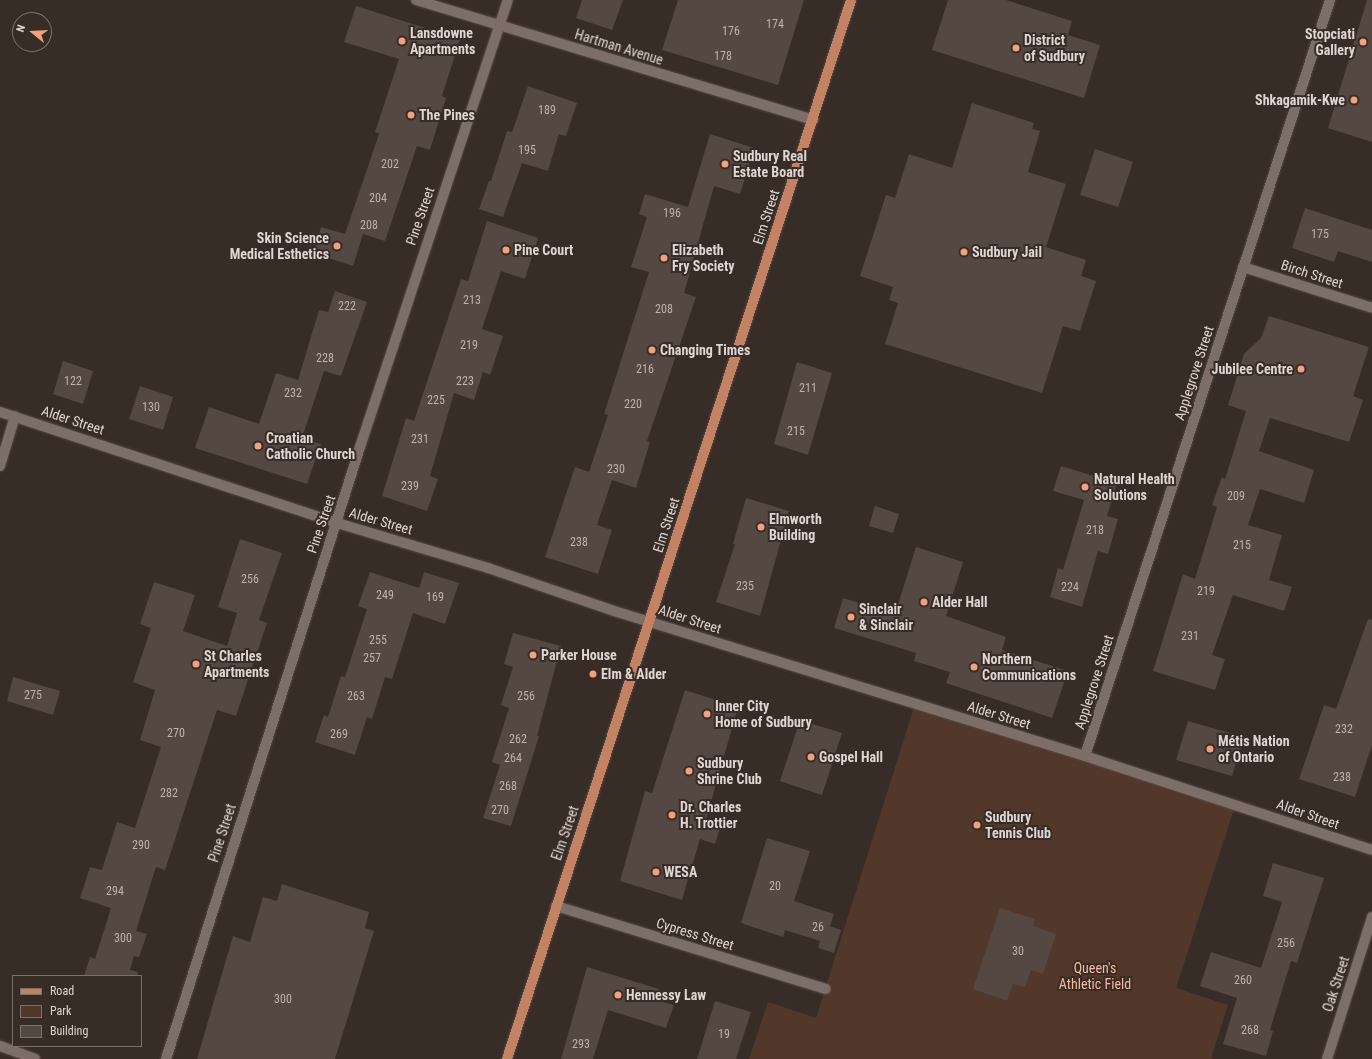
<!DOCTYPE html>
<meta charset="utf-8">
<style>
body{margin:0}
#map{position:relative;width:1372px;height:1059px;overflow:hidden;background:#382c26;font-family:"Roboto Condensed",sans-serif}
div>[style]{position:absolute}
.green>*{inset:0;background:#52372b}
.building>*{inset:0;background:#554741}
.roads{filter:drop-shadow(0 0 1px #554a46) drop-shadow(0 0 1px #554a46)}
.minor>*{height:10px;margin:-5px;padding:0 5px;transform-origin:5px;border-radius:5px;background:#7d6e68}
.major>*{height:10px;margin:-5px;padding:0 5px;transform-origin:5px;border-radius:5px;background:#c48264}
.dots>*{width:11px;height:11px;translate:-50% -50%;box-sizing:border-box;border:2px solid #382c26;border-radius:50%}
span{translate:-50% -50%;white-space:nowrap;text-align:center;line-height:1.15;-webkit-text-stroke:4px #382c26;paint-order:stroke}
.number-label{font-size:12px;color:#bcb2ae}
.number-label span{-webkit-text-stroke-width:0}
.poi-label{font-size:14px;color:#dfd6d3;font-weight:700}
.left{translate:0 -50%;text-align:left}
.right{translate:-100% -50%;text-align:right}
.street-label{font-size:14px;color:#dfd6d3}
.park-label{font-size:14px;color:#fbb89a}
.legend{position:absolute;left:12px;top:975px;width:130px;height:72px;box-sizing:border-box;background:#382c26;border:1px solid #7b706b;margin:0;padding:5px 7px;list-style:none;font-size:12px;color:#dfd6d3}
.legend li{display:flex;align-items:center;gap:8px;height:20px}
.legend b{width:20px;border:1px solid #7b706b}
.north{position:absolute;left:12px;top:12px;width:40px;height:40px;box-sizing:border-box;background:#382c26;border:1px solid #7b706b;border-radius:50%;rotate:288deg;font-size:11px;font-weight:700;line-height:16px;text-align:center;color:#dfd6d3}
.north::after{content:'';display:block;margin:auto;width:14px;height:18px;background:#f1a17d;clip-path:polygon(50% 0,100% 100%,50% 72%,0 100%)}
</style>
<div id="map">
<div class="green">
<i style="clip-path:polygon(914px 707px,1235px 806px,1176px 988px,1228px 1005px,1211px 1058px,1215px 1059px,749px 1059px,768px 1002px,816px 1018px)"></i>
</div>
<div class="building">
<i style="clip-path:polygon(582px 0,623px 0,612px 30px,576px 18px)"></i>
<i style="clip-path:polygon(678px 0,804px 0,778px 85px,662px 50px)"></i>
<i style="clip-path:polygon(948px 0,1006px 0,1072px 21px,1068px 35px,1100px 45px,1084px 98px,932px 50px)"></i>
<i style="clip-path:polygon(1367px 0,1372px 0,1372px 142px,1328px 128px)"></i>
<i style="clip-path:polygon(356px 6px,460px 39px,442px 96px,446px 98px,430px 150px,417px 146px,385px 241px,363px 234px,353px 266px,313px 253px,321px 227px,345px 234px,379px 134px,375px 132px,399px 59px,344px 42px)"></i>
<i style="clip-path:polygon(528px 86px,577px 103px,566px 136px,559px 134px,548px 171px,522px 163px,503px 217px,479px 209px,489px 181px,491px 181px,507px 131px,512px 132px)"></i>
<i style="clip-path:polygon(972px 103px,1034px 123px,1032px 129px,1040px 131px,1028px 172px,1066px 184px,1046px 247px,1086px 260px,1081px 276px,1096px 281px,1080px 331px,1063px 326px,1042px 393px,885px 344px,898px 303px,889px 300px,893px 287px,860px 276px,886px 195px,895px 198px,909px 154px,952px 168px)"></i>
<i style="clip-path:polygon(710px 134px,754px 148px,740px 194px,714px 186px,684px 293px,696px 297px,647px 441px,650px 442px,636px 488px,612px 480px,597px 525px,612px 530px,598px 574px,545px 557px,575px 467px,589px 472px,608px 415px,604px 414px,649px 272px,631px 267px,647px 217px,639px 214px,645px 194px,688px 207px)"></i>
<i style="clip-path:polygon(1095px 149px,1133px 162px,1118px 207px,1080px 195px)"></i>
<i style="clip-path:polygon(1305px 208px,1372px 230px,1372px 262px,1338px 251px,1334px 262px,1292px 248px)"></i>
<i style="clip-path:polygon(487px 221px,538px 238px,525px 279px,501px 271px,482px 329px,503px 336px,490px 375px,483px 372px,474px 400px,454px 393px,430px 476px,438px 479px,427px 511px,382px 496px,406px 418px,414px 421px,461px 279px,468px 281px)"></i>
<i style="clip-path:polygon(335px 291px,367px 302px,341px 376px,324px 371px,302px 438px,321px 444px,307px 484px,195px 448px,209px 407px,259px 424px,276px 373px,298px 380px,319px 310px,328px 312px)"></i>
<i style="clip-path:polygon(1269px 316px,1369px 347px,1353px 396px,1363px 400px,1349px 442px,1270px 418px,1259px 451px,1314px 470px,1304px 503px,1260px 489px,1248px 525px,1282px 535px,1269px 580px,1292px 587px,1284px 611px,1233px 595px,1212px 655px,1225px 659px,1215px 690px,1153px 671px,1183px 574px,1195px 579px,1217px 507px,1212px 505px,1222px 477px,1225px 479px,1246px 411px,1228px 405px,1244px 354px,1261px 338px)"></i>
<i style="clip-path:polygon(63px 361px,93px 371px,83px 404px,53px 394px)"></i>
<i style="clip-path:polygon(797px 362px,832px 373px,808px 455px,774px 444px)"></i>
<i style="clip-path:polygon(140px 386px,173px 397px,163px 430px,129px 419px)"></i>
<i style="clip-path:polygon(1061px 466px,1117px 483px,1107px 516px,1118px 519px,1108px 554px,1098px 551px,1082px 607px,1050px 597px,1058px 568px,1063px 570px,1084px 500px,1053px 491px)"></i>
<i style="clip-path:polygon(746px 498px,789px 511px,760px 616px,716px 602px,735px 544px,733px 544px)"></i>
<i style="clip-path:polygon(875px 506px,899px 514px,893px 533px,869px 526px)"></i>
<i style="clip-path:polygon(240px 539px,282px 553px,259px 620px,267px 623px,236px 716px,217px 710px,165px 870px,156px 867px,136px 931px,147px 934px,139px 957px,134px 956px,130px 970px,138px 972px,137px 976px,84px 976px,90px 957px,95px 959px,111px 908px,80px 898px,90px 867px,102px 870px,117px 822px,135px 828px,161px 747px,140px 740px,155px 690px,133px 682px,151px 628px,140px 624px,154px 582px,195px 595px,183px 631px,227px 646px,237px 613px,218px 607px)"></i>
<i style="clip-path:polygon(916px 547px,963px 562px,946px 616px,1006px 637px,1002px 650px,1068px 671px,1052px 718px,946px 683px,950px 672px,914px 661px,916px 653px,834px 628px,843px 598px,895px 614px)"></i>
<i style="clip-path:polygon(370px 572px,419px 588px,424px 572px,459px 583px,445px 624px,413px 613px,392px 679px,385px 677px,372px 719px,367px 717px,355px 755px,315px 742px,324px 715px,328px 717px,341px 676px,345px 677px,367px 609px,358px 606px)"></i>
<i style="clip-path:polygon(1368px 619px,1372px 620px,1372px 745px,1355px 797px,1299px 779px,1324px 705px,1336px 709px)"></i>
<i style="clip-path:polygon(513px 633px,561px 646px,537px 736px,539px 736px,511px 826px,483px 818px,500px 765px,492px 762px,509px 708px,501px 705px,513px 667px,504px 664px)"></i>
<i style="clip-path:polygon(13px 677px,60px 691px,53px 715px,7px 701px)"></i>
<i style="clip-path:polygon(685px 690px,738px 707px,705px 823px,720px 828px,715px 844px,700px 839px,682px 900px,620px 881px,645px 791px,652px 793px)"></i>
<i style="clip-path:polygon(800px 720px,842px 733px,822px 795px,780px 781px)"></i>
<i style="clip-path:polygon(1188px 721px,1244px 737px,1232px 776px,1176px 760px)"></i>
<i style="clip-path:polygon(767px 838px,810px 851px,794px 901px,834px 914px,830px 926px,841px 930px,834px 953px,818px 948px,820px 941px,785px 930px,783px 937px,741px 923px)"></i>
<i style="clip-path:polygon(1273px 863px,1324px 878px,1297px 963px,1291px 961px,1270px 1030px,1273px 1031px,1266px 1056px,1223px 1044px,1237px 998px,1200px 986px,1211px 952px,1261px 968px,1282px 902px,1263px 896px)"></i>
<i style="clip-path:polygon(282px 884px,369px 912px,365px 928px,374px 931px,335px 1059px,197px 1059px,233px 936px,250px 942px,263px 897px,277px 901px)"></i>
<i style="clip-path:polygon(1000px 908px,1035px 919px,1033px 926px,1056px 934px,1043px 974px,1031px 970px,1025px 987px,1013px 984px,1007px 1001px,973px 989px)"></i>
<i style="clip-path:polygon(587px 967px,659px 989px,656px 1000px,674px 1005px,666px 1028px,608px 1010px,593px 1059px,561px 1059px)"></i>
<i style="clip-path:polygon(715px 1001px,751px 1012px,736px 1059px,697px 1059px)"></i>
</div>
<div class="roads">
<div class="minor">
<i style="left:416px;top:0;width:415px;rotate:16.8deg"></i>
<i style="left:1243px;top:267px;width:135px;rotate:17.6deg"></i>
<i style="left:0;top:412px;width:355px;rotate:18.2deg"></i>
<i style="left:337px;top:523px;width:158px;rotate:16.6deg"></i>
<i style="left:488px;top:568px;width:133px;rotate:18.8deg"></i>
<i style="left:614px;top:611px;width:493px;rotate:17.1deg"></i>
<i style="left:1085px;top:756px;width:302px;rotate:18.1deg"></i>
<i style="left:0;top:466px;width:52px;rotate:-73.3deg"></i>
<i style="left:1085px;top:756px;width:795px;rotate:-72.04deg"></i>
<i style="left:556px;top:906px;width:282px;rotate:17.1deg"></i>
<i style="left:0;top:1046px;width:37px;rotate:20deg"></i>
<i style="left:166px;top:1059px;width:642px;rotate:-72.41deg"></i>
<i style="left:360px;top:447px;width:471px;rotate:-71.7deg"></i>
<i style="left:1327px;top:1059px;width:149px;rotate:-72.4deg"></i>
</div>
<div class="major">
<i style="left:507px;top:1059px;width:1113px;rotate:-72deg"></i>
</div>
</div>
<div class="dots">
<i style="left:402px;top:41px;background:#f1a17d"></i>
<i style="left:1363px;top:42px;background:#f1a17d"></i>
<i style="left:1016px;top:48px;background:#f1a17d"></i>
<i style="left:1354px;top:100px;background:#f1a17d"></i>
<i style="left:411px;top:115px;background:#f1a17d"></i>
<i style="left:725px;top:164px;background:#f1a17d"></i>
<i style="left:337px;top:246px;background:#f1a17d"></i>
<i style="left:506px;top:250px;background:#f1a17d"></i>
<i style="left:964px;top:252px;background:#f1a17d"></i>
<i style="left:664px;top:258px;background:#f1a17d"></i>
<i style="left:652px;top:350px;background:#f1a17d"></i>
<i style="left:1301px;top:369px;background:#f1a17d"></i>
<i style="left:258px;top:446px;background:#f1a17d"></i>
<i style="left:1085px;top:487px;background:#f1a17d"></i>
<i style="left:761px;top:527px;background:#f1a17d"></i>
<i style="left:924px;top:602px;background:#f1a17d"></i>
<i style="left:851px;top:617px;background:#f1a17d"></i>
<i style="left:533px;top:655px;background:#f1a17d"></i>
<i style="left:196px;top:664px;background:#f1a17d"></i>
<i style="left:974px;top:667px;background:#f1a17d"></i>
<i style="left:593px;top:674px;background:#f1a17d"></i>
<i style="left:707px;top:714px;background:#f1a17d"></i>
<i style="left:1210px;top:749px;background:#f1a17d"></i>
<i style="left:811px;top:757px;background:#f1a17d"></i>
<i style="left:689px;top:771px;background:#f1a17d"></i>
<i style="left:672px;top:815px;background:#f1a17d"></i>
<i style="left:977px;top:825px;background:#f1a17d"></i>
<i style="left:656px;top:872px;background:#f1a17d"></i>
<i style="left:618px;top:995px;background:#f1a17d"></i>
</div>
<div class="number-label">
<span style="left:775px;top:25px">174</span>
<span style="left:731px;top:32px">176</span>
<span style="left:723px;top:57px">178</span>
<span style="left:547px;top:111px">189</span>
<span style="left:527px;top:151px">195</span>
<span style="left:390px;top:165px">202</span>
<span style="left:378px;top:199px">204</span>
<span style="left:672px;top:214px">196</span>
<span style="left:369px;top:226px">208</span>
<span style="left:1320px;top:235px">175</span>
<span style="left:472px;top:301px">213</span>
<span style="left:347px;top:307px">222</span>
<span style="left:664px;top:310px">208</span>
<span style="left:469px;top:346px">219</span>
<span style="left:325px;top:359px">228</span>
<span style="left:645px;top:370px">216</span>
<span style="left:73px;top:382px">122</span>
<span style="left:465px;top:382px">223</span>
<span style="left:808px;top:389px">211</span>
<span style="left:293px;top:394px">232</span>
<span style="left:436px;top:401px">225</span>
<span style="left:633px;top:405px">220</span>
<span style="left:151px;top:408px">130</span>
<span style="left:796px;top:432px">215</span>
<span style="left:420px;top:440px">231</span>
<span style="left:616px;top:470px">230</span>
<span style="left:410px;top:487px">239</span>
<span style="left:1236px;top:497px">209</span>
<span style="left:1095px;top:531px">218</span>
<span style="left:579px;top:543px">238</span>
<span style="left:1242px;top:546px">215</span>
<span style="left:250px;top:580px">256</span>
<span style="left:745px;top:587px">235</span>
<span style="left:1070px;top:588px">224</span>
<span style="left:1206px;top:592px">219</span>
<span style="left:385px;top:596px">249</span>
<span style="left:435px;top:598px">169</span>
<span style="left:1190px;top:637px">231</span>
<span style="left:378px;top:641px">255</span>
<span style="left:372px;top:659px">257</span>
<span style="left:33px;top:696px">275</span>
<span style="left:356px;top:697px">263</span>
<span style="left:526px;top:697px">256</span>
<span style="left:1344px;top:730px">232</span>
<span style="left:176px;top:734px">270</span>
<span style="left:339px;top:735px">269</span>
<span style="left:518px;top:740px">262</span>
<span style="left:513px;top:759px">264</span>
<span style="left:1342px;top:778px">238</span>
<span style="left:508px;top:787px">268</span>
<span style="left:169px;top:794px">282</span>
<span style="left:500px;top:811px">270</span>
<span style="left:141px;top:846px">290</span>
<span style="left:775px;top:887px">20</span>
<span style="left:115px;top:892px">294</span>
<span style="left:818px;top:928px">26</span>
<span style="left:123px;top:939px">300</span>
<span style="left:1286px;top:944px">256</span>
<span style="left:1018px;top:952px">30</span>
<span style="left:1243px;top:981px">260</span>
<span style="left:283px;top:1000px">300</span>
<span style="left:1250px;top:1031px">268</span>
<span style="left:724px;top:1035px">19</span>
<span style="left:581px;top:1045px">293</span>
</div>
<div class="poi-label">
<span class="left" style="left:410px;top:41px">Lansdowne<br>Apartments</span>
<span class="right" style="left:1355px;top:42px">Stopciati<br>Gallery</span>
<span class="left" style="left:1024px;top:48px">District<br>of Sudbury</span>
<span class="right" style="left:1345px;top:100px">Shkagamik-Kwe</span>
<span class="left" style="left:419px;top:115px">The Pines</span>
<span class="left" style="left:733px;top:164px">Sudbury Real<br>Estate Board</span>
<span class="right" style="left:329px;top:246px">Skin Science<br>Medical Esthetics</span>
<span class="left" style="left:514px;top:250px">Pine Court</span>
<span class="left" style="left:672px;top:258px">Elizabeth<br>Fry Society</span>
<span class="left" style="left:972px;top:252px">Sudbury Jail</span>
<span class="left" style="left:660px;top:350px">Changing Times</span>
<span class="right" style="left:1293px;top:369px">Jubilee Centre</span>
<span class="left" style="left:266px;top:446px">Croatian<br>Catholic Church</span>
<span class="left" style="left:1094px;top:487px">Natural Health<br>Solutions</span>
<span class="left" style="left:769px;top:527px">Elmworth<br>Building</span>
<span class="left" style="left:932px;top:602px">Alder Hall</span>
<span class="left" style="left:859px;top:617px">Sinclair<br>&amp; Sinclair</span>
<span class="left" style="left:541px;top:655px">Parker House</span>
<span class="left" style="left:204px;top:664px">St Charles<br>Apartments</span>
<span class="left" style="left:982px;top:667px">Northern<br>Communications</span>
<span class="left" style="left:601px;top:674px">Elm &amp; Alder</span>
<span class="left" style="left:715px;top:714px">Inner City<br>Home of Sudbury</span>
<span class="left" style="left:1218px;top:749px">Métis Nation<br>of Ontario</span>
<span class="left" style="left:819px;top:757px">Gospel Hall</span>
<span class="left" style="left:697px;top:771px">Sudbury<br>Shrine Club</span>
<span class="left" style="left:680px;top:815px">Dr. Charles<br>H. Trottier</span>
<span class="left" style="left:985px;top:825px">Sudbury<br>Tennis Club</span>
<span class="left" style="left:664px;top:872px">WESA</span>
<span class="left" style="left:626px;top:995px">Hennessy Law</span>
</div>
<div class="street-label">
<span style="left:619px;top:47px;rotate:17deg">Hartman Avenue</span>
<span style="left:420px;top:216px;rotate:-71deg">Pine Street</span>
<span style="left:766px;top:217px;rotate:-72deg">Elm Street</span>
<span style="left:1312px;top:274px;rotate:18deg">Birch Street</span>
<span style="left:1194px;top:373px;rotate:-72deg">Applegrove Street</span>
<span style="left:73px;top:420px;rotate:18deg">Alder Street</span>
<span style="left:381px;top:521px;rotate:16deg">Alder Street</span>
<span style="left:321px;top:524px;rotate:-71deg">Pine Street</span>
<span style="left:666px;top:525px;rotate:-72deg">Elm Street</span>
<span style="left:690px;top:619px;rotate:18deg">Alder Street</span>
<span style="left:1094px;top:682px;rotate:-72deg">Applegrove Street</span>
<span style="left:999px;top:715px;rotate:17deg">Alder Street</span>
<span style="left:1308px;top:814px;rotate:19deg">Alder Street</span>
<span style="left:222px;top:833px;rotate:-72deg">Pine Street</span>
<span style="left:565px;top:833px;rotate:-71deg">Elm Street</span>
<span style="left:695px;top:934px;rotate:17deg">Cypress Street</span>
<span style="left:1336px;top:984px;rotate:-72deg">Oak Street</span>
</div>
<div class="park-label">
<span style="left:1095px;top:976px">Queen's<br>Athletic Field</span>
</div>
<ul class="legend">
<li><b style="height:5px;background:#c48264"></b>Road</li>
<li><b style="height:11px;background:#52372b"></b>Park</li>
<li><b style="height:11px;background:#554741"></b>Building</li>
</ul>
<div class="north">N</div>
</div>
